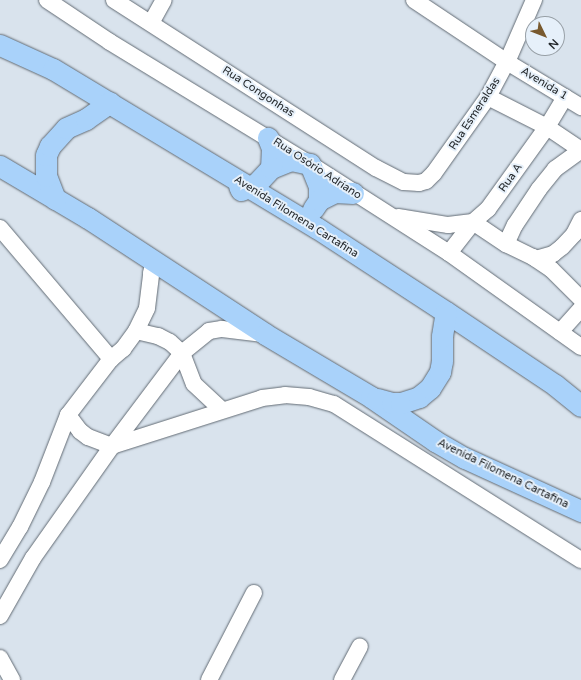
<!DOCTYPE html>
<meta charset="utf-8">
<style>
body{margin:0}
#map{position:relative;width:581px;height:680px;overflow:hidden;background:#d9e3ed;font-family:"Varela Round",sans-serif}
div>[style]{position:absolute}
.roads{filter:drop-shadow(0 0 1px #626b74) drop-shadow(0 0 1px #626b74)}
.minor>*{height:16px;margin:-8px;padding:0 8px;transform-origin:8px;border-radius:8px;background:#fff}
.major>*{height:21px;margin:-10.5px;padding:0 10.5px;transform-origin:10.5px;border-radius:10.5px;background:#a9d2fa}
span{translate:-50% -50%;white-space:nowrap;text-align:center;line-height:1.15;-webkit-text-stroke:4px #e6f0fa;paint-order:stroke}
.street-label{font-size:11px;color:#23272a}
.north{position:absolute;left:525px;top:16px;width:40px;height:40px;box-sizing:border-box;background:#e6f0fa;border:1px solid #98a0a7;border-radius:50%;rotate:133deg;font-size:11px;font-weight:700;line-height:16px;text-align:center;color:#23272a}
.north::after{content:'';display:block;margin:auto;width:14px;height:18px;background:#78592e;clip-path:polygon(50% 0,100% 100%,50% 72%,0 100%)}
</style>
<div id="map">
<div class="roads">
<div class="minor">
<i style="left:47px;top:0;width:76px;rotate:33.7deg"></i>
<i style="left:110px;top:42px;width:234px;rotate:31.4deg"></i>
<i style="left:310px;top:164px;width:165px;rotate:32.6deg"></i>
<i style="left:449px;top:253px;width:162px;rotate:35.5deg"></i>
<i style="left:114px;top:0;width:311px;rotate:32.7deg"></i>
<i style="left:376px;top:168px;width:31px;rotate:27deg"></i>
<i style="left:404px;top:182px;width:15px;rotate:4deg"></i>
<i style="left:419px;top:183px;width:7px;rotate:-16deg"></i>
<i style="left:426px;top:181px;width:11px;rotate:-45deg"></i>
<i style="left:434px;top:173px;width:93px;rotate:-54.6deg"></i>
<i style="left:488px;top:97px;width:40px;rotate:-62deg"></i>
<i style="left:507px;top:62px;width:68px;rotate:-66.5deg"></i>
<i style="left:414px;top:0;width:112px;rotate:33.7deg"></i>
<i style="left:507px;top:62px;width:87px;rotate:31.3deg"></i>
<i style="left:151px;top:23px;width:26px;rotate:-61deg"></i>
<i style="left:488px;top:97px;width:66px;rotate:27deg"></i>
<i style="left:547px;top:127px;width:41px;rotate:34.1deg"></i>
<i style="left:398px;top:217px;width:51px;rotate:9.1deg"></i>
<i style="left:448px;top:225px;width:25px;rotate:-7deg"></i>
<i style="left:473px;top:222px;width:40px;rotate:34deg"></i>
<i style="left:506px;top:244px;width:30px;rotate:26deg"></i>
<i style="left:533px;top:257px;width:22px;rotate:34deg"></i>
<i style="left:551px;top:269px;width:42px;rotate:45deg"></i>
<i style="left:0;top:228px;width:172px;rotate:49.7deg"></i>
<i style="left:506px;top:244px;width:21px;rotate:-65deg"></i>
<i style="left:515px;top:225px;width:43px;rotate:-56.3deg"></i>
<i style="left:539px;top:189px;width:26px;rotate:-51deg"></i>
<i style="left:555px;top:169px;width:32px;rotate:-36deg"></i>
<i style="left:449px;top:253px;width:39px;rotate:-52deg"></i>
<i style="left:473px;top:222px;width:20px;rotate:-41deg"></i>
<i style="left:488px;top:209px;width:101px;rotate:-54.3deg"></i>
<i style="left:547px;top:127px;width:35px;rotate:-59deg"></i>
<i style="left:536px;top:259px;width:18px;rotate:-16deg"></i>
<i style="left:553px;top:254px;width:11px;rotate:-38deg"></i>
<i style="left:562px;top:247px;width:18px;rotate:-47deg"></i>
<i style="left:574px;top:234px;width:16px;rotate:-63deg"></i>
<i style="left:136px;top:331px;width:23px;rotate:13deg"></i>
<i style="left:158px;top:336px;width:13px;rotate:27deg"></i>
<i style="left:170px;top:342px;width:16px;rotate:43deg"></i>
<i style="left:182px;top:353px;width:33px;rotate:69deg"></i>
<i style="left:194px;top:384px;width:38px;rotate:43deg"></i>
<i style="left:560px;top:332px;width:31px;rotate:-48deg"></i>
<i style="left:68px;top:415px;width:20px;rotate:53deg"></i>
<i style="left:80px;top:431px;width:10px;rotate:37deg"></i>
<i style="left:88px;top:437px;width:26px;rotate:21deg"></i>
<i style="left:112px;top:446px;width:157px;rotate:-17.7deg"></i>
<i style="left:262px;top:398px;width:23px;rotate:-7deg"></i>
<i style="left:285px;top:395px;width:24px;rotate:5deg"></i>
<i style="left:309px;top:397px;width:26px;rotate:16deg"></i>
<i style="left:334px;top:404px;width:292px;rotate:32.3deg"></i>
<i style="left:0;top:560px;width:39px;rotate:-59deg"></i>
<i style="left:20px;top:527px;width:50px;rotate:-63.9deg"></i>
<i style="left:42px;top:482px;width:72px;rotate:-68.8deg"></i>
<i style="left:68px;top:415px;width:71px;rotate:-52.5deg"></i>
<i style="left:111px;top:359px;width:16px;rotate:-40deg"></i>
<i style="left:123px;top:349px;width:22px;rotate:-54deg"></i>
<i style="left:136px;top:331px;width:25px;rotate:-64deg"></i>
<i style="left:147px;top:308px;width:35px;rotate:-83deg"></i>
<i style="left:151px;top:273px;width:12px;rotate:-76deg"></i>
<i style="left:0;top:616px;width:67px;rotate:-60.4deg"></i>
<i style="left:33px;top:558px;width:137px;rotate:-54.8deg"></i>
<i style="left:112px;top:446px;width:116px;rotate:-53deg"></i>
<i style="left:182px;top:353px;width:35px;rotate:-39deg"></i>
<i style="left:209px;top:331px;width:13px;rotate:-9deg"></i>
<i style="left:222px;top:329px;width:40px;rotate:7.1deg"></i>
<i style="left:0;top:658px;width:25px;rotate:61deg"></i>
<i style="left:209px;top:680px;width:98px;rotate:-62.7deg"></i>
<i style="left:342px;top:680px;width:38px;rotate:-62deg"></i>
</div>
<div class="major">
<i style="left:0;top:45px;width:58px;rotate:24.4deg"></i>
<i style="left:53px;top:69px;width:308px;rotate:31.1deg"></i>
<i style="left:317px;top:228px;width:154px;rotate:33.1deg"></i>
<i style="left:446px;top:312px;width:131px;rotate:33.8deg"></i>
<i style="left:555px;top:385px;width:33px;rotate:39deg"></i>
<i style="left:0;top:166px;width:102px;rotate:30.6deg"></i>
<i style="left:88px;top:218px;width:212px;rotate:33.2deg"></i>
<i style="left:265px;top:334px;width:123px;rotate:30.7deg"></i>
<i style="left:371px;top:397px;width:78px;rotate:34.5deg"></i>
<i style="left:435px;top:441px;width:34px;rotate:30deg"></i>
<i style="left:465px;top:458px;width:128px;rotate:24.6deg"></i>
<i style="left:271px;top:168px;width:22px;rotate:-22deg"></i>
<i style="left:291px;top:160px;width:19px;rotate:12deg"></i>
<i style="left:310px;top:164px;width:24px;rotate:68deg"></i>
<i style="left:319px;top:186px;width:14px;rotate:90deg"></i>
<i style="left:239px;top:186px;width:4px;rotate:63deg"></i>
<i style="left:241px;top:190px;width:16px;rotate:-22deg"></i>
<i style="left:256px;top:184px;width:22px;rotate:-47deg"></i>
<i style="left:271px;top:168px;width:20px;rotate:-87deg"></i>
<i style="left:272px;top:148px;width:11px;rotate:-112deg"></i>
<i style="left:55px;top:199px;width:25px;rotate:-111deg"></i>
<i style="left:46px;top:176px;width:21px;rotate:-90deg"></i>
<i style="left:46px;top:155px;width:10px;rotate:-66deg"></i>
<i style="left:50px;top:146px;width:24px;rotate:-48deg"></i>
<i style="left:66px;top:128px;width:22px;rotate:-24deg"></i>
<i style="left:86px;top:119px;width:29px;rotate:-35deg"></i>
<i style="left:313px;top:209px;width:11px;rotate:-56deg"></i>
<i style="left:319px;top:200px;width:18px;rotate:-27deg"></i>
<i style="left:335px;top:192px;width:18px;rotate:3deg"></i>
<i style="left:377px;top:399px;width:16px;rotate:15deg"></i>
<i style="left:392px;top:403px;width:9px"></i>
<i style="left:401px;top:403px;width:19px;rotate:-18deg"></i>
<i style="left:419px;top:397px;width:14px;rotate:-39deg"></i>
<i style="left:430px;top:388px;width:19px;rotate:-58deg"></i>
<i style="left:440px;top:372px;width:11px;rotate:-80deg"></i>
<i style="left:442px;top:361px;width:25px;rotate:-90deg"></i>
<i style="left:442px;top:336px;width:24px;rotate:-81deg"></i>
</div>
</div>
<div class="street-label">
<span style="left:544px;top:84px;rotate:31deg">Avenida 1</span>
<span style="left:258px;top:92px;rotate:33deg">Rua Congonhas</span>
<span style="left:475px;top:114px;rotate:-57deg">Rua Esmeraldas</span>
<span style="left:317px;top:169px;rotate:33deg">Rua Osório Adriano</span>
<span style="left:511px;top:178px;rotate:-55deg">Rua A</span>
<span style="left:296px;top:217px;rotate:32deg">Avenida Filomena Cartafina</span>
<span style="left:503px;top:474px;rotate:26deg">Avenida Filomena Cartafina</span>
</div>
<div class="north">N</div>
</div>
